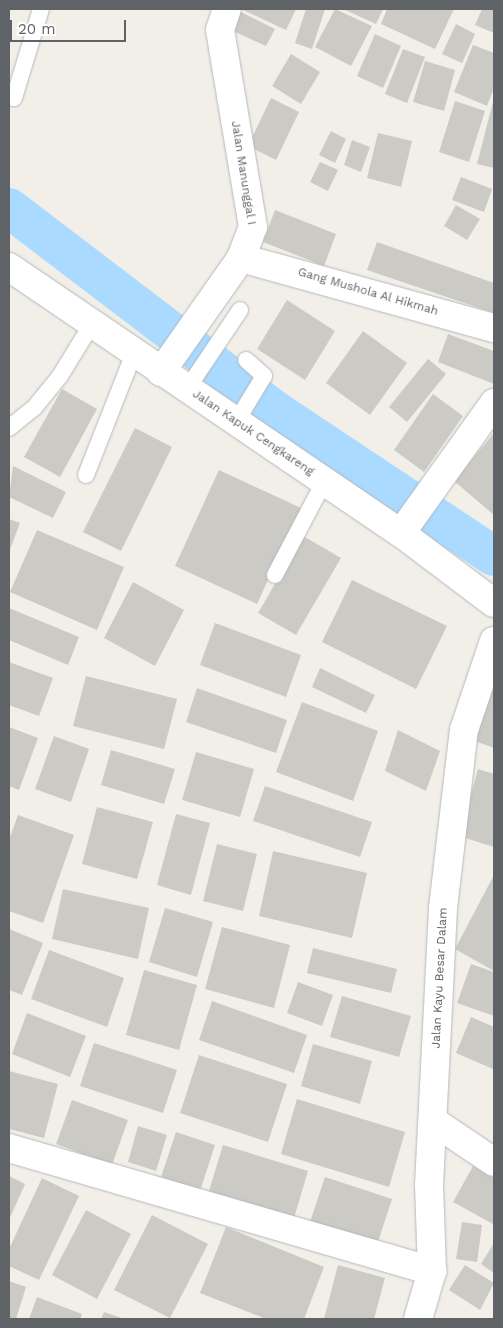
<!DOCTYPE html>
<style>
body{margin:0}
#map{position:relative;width:503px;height:1328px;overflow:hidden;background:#f1efe8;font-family:"Work Sans",sans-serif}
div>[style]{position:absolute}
.canal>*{height:40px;margin:-20px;padding:0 20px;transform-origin:20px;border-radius:20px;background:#aadaff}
.building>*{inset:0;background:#cccac5}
.roads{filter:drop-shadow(0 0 1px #b5b8bc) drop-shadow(0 0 1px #b5b8bc)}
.lane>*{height:16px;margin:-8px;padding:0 8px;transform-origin:8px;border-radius:8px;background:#fff}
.street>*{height:28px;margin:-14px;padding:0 14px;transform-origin:14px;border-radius:14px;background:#fff}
.secondary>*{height:28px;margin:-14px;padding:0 14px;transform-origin:14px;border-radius:14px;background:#fff}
span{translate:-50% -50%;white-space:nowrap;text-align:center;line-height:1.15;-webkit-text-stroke:5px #fff;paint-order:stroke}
.street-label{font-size:12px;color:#5f6368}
.frame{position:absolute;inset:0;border:10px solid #5f6368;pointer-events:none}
.scale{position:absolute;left:10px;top:20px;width:116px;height:22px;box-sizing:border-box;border:2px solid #5f6368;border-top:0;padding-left:6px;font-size:15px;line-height:18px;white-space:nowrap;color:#5f6368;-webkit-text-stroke:4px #fff;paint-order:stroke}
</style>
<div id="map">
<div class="canal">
<i style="left:9px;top:208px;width:337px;rotate:37.3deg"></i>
<i style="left:277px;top:412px;width:260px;rotate:33.6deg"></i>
</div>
<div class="building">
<i style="clip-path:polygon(241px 9px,296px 9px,286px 30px)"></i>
<i style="clip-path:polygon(306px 9px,325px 9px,312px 49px,295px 43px)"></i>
<i style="clip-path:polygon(335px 9px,372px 26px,351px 66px,315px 47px)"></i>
<i style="clip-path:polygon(343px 9px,383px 9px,376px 24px)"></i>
<i style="clip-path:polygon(387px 9px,454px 9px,435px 49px,381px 24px)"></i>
<i style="clip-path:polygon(482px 9px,494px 9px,494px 33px,475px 25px)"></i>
<i style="clip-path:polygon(241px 12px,275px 29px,266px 46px,233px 31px)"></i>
<i style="clip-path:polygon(456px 24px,475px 34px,462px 63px,442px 54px)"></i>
<i style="clip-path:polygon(375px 34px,401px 46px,383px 88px,357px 76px)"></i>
<i style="clip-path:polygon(473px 45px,494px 53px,494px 88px,487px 106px,454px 92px)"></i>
<i style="clip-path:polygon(403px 49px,425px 57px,407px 103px,385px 94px)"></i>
<i style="clip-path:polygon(291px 54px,320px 72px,301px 104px,272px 86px)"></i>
<i style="clip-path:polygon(425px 61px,455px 70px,444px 111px,413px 102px)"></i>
<i style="clip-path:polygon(271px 98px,299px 112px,276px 160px,248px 146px)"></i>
<i style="clip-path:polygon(494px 98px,494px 168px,477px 164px)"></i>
<i style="clip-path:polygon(455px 101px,485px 111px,469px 162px,439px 152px)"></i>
<i style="clip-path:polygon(331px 131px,346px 139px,335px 163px,319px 155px)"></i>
<i style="clip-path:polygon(378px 133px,412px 141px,401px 187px,367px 178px)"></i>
<i style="clip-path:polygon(352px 140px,370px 147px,361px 172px,344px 165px)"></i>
<i style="clip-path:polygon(320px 162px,338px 170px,328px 191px,310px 182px)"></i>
<i style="clip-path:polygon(461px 177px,492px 189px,484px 212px,452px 200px)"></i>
<i style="clip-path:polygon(456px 205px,480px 219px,467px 240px,444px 226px)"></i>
<i style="clip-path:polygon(275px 210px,336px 234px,324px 266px,263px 242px)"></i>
<i style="clip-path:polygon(377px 242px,494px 283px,494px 313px,367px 270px)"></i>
<i style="clip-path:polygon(287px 300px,335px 331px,305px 380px,257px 349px)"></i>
<i style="clip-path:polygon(363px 331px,407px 363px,370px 415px,326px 383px)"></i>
<i style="clip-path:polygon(448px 334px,494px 351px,494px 384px,438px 362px)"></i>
<i style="clip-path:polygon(428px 359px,446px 374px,407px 422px,389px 407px)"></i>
<i style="clip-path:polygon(62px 389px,97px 409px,60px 477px,24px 457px)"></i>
<i style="clip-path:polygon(433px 394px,463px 416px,424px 472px,394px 450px)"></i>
<i style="clip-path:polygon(135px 428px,172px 447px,121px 551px,83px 532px)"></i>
<i style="clip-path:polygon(494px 433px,494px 515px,454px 481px)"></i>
<i style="clip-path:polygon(13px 466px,66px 492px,53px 518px,9px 497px)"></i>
<i style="clip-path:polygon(219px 470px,301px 508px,257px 604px,175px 566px)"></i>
<i style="clip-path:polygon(9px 519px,20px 523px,9px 552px)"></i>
<i style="clip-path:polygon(37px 530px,124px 567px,97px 630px,10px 592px)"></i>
<i style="clip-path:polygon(303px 536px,341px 558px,296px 635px,258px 613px)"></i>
<i style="clip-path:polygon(352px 580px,447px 626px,416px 689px,322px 642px)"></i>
<i style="clip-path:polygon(133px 582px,184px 610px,155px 666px,104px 638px)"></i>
<i style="clip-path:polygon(9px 608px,79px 637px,68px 665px,9px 640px)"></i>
<i style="clip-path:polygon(215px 623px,301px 655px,286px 697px,200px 665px)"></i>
<i style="clip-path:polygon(9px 662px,53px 678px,39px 716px,9px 705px)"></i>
<i style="clip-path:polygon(320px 668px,375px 695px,366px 713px,312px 687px)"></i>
<i style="clip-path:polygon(86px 676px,177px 699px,164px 749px,73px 726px)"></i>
<i style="clip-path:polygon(494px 679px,494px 748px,472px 740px)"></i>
<i style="clip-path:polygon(197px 688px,287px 720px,276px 753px,186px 722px)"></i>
<i style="clip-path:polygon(302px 702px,378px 731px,353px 801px,276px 772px)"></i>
<i style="clip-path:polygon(9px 727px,38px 738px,19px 790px,9px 786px)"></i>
<i style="clip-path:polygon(398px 730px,440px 751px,426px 791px,385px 771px)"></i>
<i style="clip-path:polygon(54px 736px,89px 749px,71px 802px,35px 789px)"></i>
<i style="clip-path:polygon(111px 750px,175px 769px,164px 804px,101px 785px)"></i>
<i style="clip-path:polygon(196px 752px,254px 769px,240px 817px,182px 800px)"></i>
<i style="clip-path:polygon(478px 769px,494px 774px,494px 847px,459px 836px)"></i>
<i style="clip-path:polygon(265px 786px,372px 822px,360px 857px,253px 821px)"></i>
<i style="clip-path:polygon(97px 807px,153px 822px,137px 879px,82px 864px)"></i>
<i style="clip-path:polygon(176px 814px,210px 823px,191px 895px,157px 885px)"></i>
<i style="clip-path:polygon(18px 815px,74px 835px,43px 923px,9px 911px,9px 840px)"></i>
<i style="clip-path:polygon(217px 844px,257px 854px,243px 911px,203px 901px)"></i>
<i style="clip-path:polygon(273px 851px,367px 873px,352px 938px,259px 916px)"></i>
<i style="clip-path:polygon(494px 875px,494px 971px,455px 949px)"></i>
<i style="clip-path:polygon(63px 889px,149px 908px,138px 959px,52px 939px)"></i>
<i style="clip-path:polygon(165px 908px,213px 922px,197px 977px,149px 962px)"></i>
<i style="clip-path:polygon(222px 927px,290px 945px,274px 1008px,205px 989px)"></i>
<i style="clip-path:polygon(9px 929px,43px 943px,22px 995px,9px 990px)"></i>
<i style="clip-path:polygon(313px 948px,397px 969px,391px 993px,307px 973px)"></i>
<i style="clip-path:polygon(49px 950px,124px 978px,107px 1027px,31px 999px)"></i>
<i style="clip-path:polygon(471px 964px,494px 972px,494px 1016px,457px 1003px)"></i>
<i style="clip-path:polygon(144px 970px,197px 985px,179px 1050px,126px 1035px)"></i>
<i style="clip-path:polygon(298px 982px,333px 995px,322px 1026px,287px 1013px)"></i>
<i style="clip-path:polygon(342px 996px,411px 1016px,399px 1057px,330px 1037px)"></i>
<i style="clip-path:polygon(212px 1001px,307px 1035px,294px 1073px,199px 1040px)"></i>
<i style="clip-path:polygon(27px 1013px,86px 1036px,70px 1077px,12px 1054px)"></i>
<i style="clip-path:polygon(471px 1017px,494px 1027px,493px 1069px,456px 1053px)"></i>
<i style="clip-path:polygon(94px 1043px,177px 1070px,163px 1113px,80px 1086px)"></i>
<i style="clip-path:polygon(313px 1044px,372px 1061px,360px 1104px,301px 1086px)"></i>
<i style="clip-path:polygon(199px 1055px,287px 1084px,268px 1142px,180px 1113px)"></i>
<i style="clip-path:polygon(9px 1071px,58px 1084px,44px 1138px,9px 1129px)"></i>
<i style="clip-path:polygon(297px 1099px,405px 1132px,389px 1187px,281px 1154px)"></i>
<i style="clip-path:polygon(72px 1100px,128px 1120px,112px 1165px,56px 1144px)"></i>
<i style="clip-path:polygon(138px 1126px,167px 1135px,156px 1171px,128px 1162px)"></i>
<i style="clip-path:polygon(176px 1132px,215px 1145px,200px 1191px,161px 1177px)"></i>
<i style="clip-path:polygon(223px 1145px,308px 1171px,294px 1218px,209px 1191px)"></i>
<i style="clip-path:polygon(473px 1166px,494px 1178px,493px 1224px,453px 1202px)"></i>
<i style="clip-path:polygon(9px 1176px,25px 1184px,9px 1220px)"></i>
<i style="clip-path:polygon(325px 1177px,392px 1199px,377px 1245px,310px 1222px)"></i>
<i style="clip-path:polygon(42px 1178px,79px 1196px,39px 1280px,9px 1266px,9px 1249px)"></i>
<i style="clip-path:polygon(86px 1210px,131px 1234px,97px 1299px,52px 1275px)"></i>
<i style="clip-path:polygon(152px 1215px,208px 1244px,170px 1318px,114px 1290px)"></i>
<i style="clip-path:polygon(462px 1222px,482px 1225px,477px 1262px,456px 1259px)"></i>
<i style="clip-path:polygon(226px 1227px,324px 1267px,304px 1319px,266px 1319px,200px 1293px)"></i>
<i style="clip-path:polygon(494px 1243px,494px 1273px,481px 1264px)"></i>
<i style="clip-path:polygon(338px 1265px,385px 1278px,374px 1319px,324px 1319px)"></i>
<i style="clip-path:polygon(465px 1265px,494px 1283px,480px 1310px,449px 1290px)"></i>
<i style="clip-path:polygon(9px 1281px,26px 1287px,16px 1319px,9px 1319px)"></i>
<i style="clip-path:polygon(37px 1297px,82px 1314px,80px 1319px,29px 1319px)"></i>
<i style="clip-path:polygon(104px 1312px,124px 1319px,101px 1319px)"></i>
</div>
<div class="roads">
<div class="lane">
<i style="left:9px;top:97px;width:5px;rotate:11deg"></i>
<i style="left:14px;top:98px;width:93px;rotate:-73.1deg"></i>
<i style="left:187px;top:389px;width:95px;rotate:-56.1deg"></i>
<i style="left:236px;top:422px;width:54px;rotate:-58.7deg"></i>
<i style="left:264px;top:376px;width:24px;rotate:-138deg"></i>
<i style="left:9px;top:428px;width:32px;rotate:-39deg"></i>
<i style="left:34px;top:408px;width:41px;rotate:-50.9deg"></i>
<i style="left:60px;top:376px;width:61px;rotate:-58.4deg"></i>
<i style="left:86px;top:475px;width:131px;rotate:-68.5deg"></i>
<i style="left:275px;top:575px;width:105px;rotate:-62.2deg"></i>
</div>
<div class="street">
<i style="left:241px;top:258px;width:263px;rotate:15.5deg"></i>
<i style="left:161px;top:372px;width:139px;rotate:-54.9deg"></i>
<i style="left:241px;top:258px;width:33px;rotate:-69deg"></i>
<i style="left:253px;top:227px;width:200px;rotate:-99.5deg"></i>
<i style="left:220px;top:30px;width:22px;rotate:-72deg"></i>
<i style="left:401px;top:533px;width:160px;rotate:-54.4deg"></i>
<i style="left:433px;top:1121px;width:73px;rotate:33.9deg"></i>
<i style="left:9px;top:1148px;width:441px;rotate:16.2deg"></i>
<i style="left:418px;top:1319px;width:50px;rotate:-73.7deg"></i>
<i style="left:432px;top:1271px;width:86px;rotate:-92deg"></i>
<i style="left:429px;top:1185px;width:277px;rotate:-87.1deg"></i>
<i style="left:443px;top:908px;width:179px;rotate:-83.3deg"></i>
<i style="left:464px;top:730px;width:94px;rotate:-71.4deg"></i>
</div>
<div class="secondary">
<i style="left:9px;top:267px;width:474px;rotate:34.2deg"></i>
<i style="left:401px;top:533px;width:116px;rotate:37deg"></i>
</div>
</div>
<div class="street-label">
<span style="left:243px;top:173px;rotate:81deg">Jalan Manunggal I</span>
<span style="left:368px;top:292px;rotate:16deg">Gang Mushola Al Hikmah</span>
<span style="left:253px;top:433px;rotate:34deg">Jalan Kapuk Cengkareng</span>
<span style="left:440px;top:978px;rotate:-87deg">Jalan Kayu Besar Dalam</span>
</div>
<div class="frame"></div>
<div class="scale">20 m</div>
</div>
